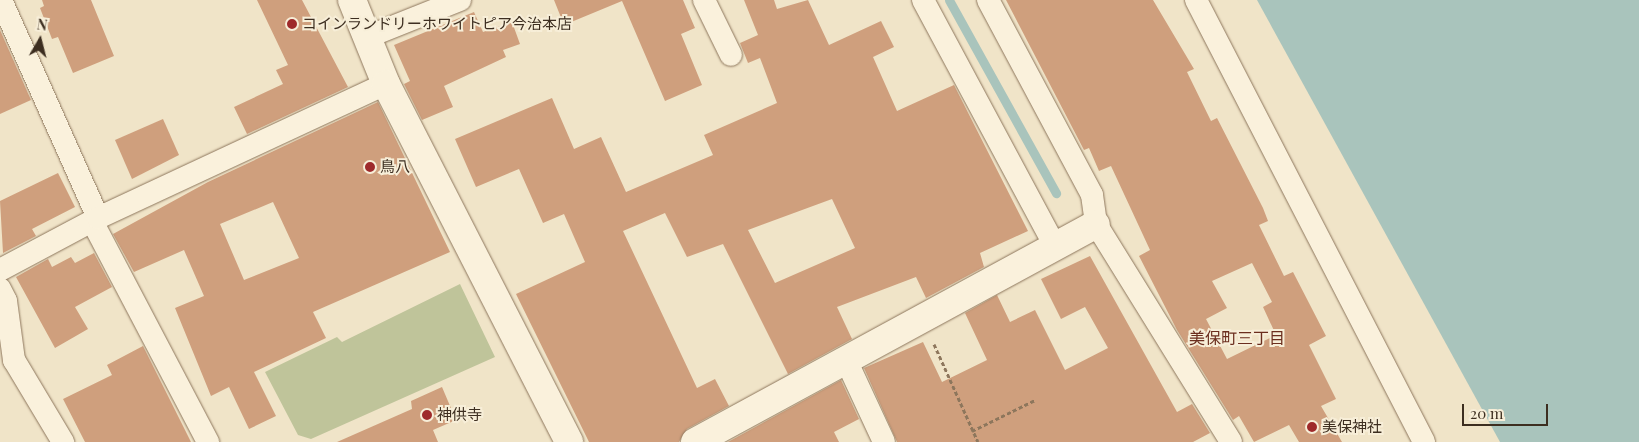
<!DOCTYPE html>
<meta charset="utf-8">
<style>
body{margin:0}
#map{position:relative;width:1639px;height:442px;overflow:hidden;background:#f0e4c8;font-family:"Playfair Display","Noto Sans JP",serif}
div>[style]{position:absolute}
.cemetery>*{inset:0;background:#bfc49a}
.water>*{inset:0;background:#a9c4bc}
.stream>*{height:9px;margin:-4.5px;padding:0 4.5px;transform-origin:4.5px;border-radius:4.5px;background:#a9c4bc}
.building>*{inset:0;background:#cf9f7d}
.path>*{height:3px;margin-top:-1.5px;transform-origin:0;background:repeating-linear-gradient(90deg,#8d765c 0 4px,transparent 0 6.5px)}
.roads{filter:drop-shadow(0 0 1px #8d765c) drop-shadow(0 0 1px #8d765c)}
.street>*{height:22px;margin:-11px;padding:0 11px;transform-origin:11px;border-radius:11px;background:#faf1dc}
.secondary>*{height:28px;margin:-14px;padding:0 14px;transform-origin:14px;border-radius:14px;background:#faf1dc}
.dots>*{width:14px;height:14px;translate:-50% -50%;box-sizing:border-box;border:2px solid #f7eed8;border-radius:50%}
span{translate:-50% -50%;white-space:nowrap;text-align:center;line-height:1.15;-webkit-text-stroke:4px #f7eed8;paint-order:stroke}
.poi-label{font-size:15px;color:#3d2e20}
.left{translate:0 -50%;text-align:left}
.neighbourhood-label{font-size:16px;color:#6b2e1e}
.north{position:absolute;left:15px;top:15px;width:50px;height:50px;-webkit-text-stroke:4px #f7eed8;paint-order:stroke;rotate:8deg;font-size:14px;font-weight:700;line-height:20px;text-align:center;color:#3d2e20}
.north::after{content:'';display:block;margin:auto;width:18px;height:22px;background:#3d2e20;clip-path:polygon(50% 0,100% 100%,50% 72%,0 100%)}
.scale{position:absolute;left:1462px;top:404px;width:86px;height:22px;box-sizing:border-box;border:2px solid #3d2e20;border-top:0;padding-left:6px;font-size:15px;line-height:18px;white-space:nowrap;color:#3d2e20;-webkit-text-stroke:4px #f7eed8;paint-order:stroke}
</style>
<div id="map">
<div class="cemetery">
<i style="clip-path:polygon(460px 284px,495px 357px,311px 439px,298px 435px,265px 372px,337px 337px,342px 342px)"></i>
</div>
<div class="water">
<i style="clip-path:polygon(1257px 0,1639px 0,1639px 442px,1500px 442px)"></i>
</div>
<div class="stream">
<i style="left:949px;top:0;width:221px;rotate:61deg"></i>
</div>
<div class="building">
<i style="clip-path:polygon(42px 0,91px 0,114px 56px,73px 73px,58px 37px,52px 39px,40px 8px,44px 6px)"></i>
<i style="clip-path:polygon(257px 0,302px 0,348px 87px,247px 134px,234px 107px,283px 84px,276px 70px,288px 65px)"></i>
<i style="clip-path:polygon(554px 0,683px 0,695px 28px,681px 34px,702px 85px,665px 101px,622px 1px,564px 25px)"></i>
<i style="clip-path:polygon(evenodd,744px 0,774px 0,777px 9px,808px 0,829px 45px,881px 21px,894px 47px,873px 57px,897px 111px,954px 85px,1028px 231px,980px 253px,984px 267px,926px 298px,916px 277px,837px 307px,852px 339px,788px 374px,723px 244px,687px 257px,665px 213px,623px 231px,697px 388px,715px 379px,729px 406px,687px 429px,679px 442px,589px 442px,516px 294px,585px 262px,564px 214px,543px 223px,519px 169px,476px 187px,455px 139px,552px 98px,574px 149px,601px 137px,626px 192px,713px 155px,704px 135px,777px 103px,760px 58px,748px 63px,740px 43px,758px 35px,744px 0,832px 199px,855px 248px,775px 283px,748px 230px,832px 199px)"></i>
<i style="clip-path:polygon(evenodd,1006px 0,1153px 0,1194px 69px,1187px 72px,1211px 121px,1217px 118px,1263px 208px,1268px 221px,1259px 225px,1284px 276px,1293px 272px,1326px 336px,1309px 345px,1336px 399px,1321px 406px,1342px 442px,1299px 442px,1289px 425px,1254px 442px,1239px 416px,1233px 420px,1177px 330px,1139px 256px,1150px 250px,1111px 166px,1099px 171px,1089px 148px,1084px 150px,1006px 0,1252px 263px,1272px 302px,1263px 307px,1276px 335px,1227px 359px,1206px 319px,1227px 308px,1212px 281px,1252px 263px)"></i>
<i style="clip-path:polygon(474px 12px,483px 32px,512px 22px,520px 44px,503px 50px,506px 57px,444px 86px,453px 107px,422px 120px,404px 84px,410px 81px,394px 45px)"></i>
<i style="clip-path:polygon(0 30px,31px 100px,0 114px)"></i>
<i style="clip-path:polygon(evenodd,378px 102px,450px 252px,313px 312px,326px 338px,254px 372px,276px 416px,249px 429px,229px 387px,211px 396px,175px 308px,204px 296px,184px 250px,134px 272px,113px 234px,208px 182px,378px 102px,273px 202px,299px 258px,244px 280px,220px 224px,273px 202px)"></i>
<i style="clip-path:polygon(163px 119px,179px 155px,132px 179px,115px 140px)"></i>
<i style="clip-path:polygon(58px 173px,75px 207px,32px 229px,36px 236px,3px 253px,0 201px)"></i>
<i style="clip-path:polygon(94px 253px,112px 287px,75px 307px,88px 329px,55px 348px,16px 277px,48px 259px,52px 267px,71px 257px,75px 263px)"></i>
<i style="clip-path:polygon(1090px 256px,1177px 412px,1192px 404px,1210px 433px,1193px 442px,897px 442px,864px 368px,923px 342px,942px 382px,987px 360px,965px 313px,997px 295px,1010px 322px,1035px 310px,1065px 370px,1108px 348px,1085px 307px,1061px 319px,1041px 279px)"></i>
<i style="clip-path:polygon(143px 346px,191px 442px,85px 442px,63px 399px,112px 375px,107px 365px)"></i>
<i style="clip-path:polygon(841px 380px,859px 419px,834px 432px,839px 442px,728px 442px)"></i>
<i style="clip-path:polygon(442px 387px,456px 420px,433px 430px,438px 442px,337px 442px,412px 409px,411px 401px)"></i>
</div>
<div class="path">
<i style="left:934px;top:344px;width:107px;rotate:65.8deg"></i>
<i style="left:972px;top:431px;width:70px;rotate:-26.2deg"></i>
</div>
<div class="roads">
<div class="street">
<i style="left:1px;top:0;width:239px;rotate:66deg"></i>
<i style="left:704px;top:0;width:61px;rotate:63.9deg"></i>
<i style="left:923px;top:0;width:279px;rotate:61.8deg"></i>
<i style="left:988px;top:0;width:221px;rotate:61.9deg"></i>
<i style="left:1092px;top:195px;width:29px;rotate:82deg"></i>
<i style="left:1096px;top:224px;width:256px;rotate:58.2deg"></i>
<i style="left:1196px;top:0;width:497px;rotate:62.7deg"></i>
<i style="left:370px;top:36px;width:97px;rotate:-21.8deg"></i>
<i style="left:92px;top:221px;width:250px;rotate:62.3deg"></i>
<i style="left:0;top:270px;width:111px;rotate:-28deg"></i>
<i style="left:98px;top:218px;width:318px;rotate:-25deg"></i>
<i style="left:0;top:289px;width:13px;rotate:63deg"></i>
<i style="left:6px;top:301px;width:60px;rotate:82.3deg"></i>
<i style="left:14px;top:360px;width:96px;rotate:59.1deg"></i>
<i style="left:846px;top:360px;width:90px;rotate:65.1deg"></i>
</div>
<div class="secondary">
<i style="left:352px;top:0;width:91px;rotate:68deg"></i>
<i style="left:386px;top:84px;width:402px;rotate:62.9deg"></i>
<i style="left:695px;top:442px;width:456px;rotate:-28.5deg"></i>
</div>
</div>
<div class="dots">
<i style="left:292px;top:24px;background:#9e2a2b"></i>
<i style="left:370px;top:167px;background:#9e2a2b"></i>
<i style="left:427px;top:415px;background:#9e2a2b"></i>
<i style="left:1312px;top:427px;background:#9e2a2b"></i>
</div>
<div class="poi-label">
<span class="left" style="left:302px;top:24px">コインランドリーホワイトピア今治本店</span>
<span class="left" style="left:380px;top:167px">鳥八</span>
<span class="left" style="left:437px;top:415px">神供寺</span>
<span class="left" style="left:1322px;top:427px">美保神社</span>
</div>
<div class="neighbourhood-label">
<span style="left:1237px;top:338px">美保町三丁目</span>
</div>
<div class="north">N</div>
<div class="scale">20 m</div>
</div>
